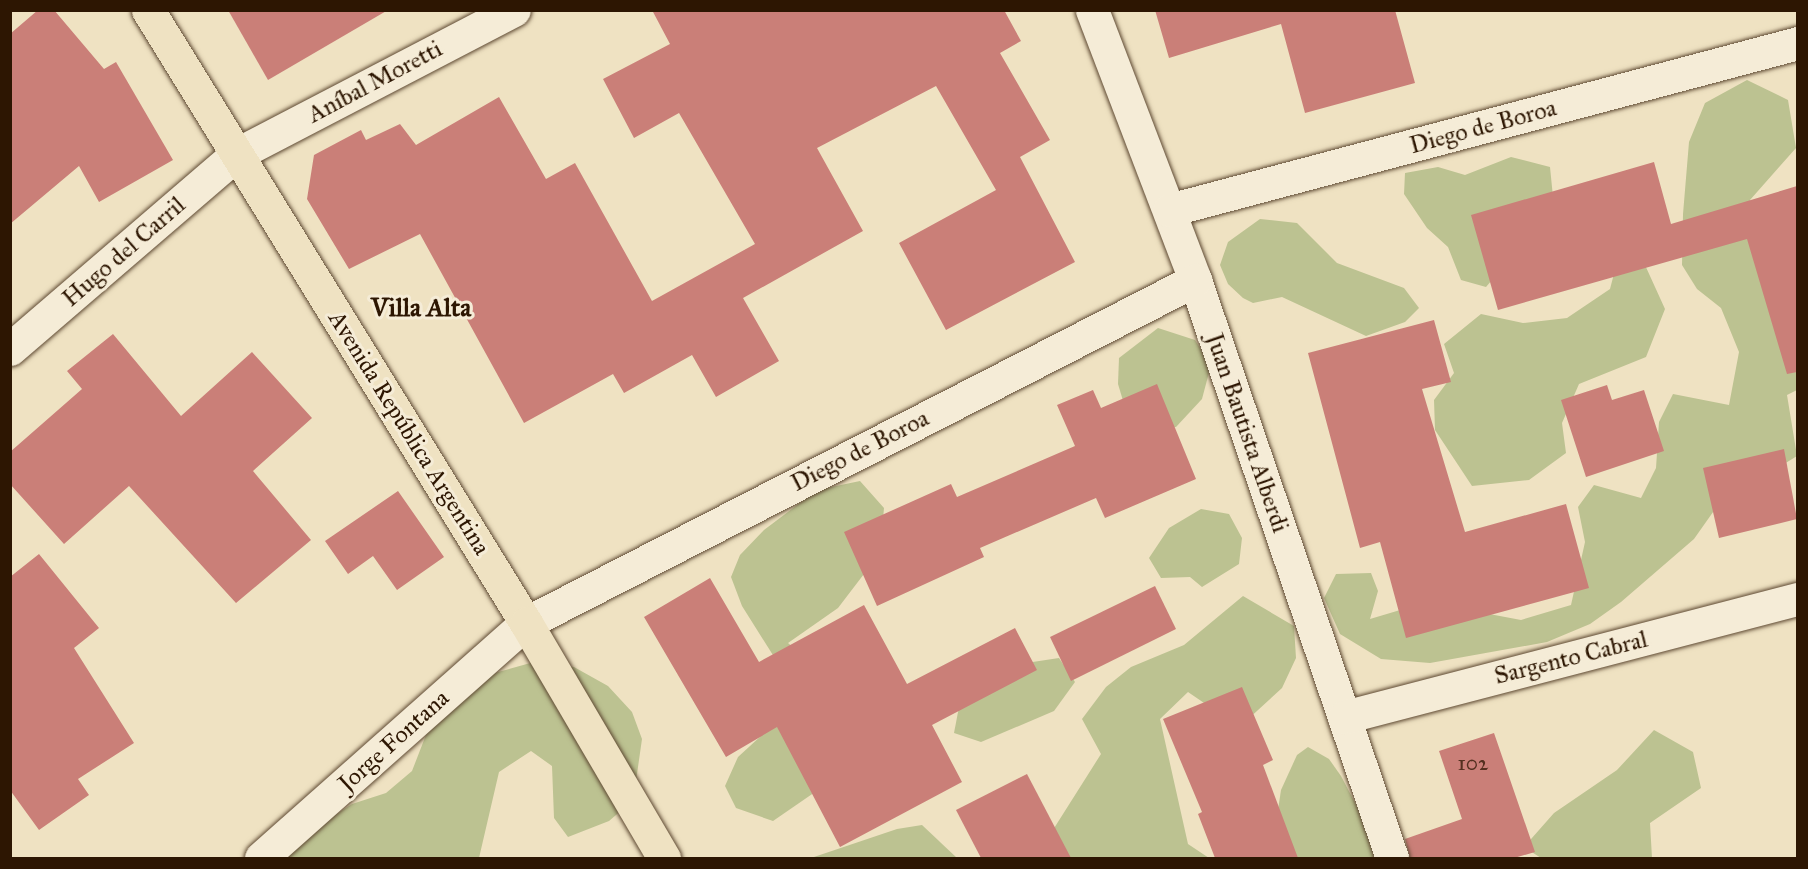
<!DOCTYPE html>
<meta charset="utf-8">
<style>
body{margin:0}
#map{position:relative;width:1808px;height:869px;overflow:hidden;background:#efe2c2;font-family:"IM FELL Great Primer",serif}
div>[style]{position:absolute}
.green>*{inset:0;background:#bcc291}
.building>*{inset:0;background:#ca7f78}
.roads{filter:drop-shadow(0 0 2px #5e4932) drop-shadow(0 0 2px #5e4932)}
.minor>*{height:33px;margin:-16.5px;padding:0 16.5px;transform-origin:16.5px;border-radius:16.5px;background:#f5ecd7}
.major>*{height:33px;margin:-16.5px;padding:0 16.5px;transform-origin:16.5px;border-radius:16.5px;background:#efe2c2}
span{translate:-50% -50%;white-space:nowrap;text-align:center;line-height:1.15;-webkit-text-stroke:6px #f5ecd7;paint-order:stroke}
.number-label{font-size:21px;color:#543020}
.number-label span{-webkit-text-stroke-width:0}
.street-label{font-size:24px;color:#2d1602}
.neighbourhood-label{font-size:26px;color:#2d1602;font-weight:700}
.frame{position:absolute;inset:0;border:12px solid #2d1602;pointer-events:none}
</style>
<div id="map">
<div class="green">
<i style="clip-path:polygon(1747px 80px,1788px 100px,1796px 148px,1750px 200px,1769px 290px,1797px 312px,1797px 390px,1787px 395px,1797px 456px,1718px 505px,1694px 539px,1621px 602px,1590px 624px,1547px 642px,1430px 663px,1381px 659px,1340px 634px,1324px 598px,1336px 574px,1371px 573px,1378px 591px,1370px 619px,1464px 591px,1484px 613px,1521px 620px,1571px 605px,1585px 542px,1578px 507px,1594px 485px,1641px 498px,1656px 468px,1659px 422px,1673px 394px,1729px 405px,1739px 352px,1721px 308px,1697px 289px,1682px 265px,1683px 214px,1689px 142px,1705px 103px)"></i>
<i style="clip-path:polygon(1511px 157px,1550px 167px,1554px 207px,1486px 287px,1461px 280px,1448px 247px,1427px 228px,1404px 194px,1405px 173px,1438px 167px,1465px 175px)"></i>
<i style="clip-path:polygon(1260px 219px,1297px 223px,1337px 263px,1404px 288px,1419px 308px,1405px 322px,1366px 336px,1282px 297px,1253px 303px,1243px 298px,1228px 284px,1220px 265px,1228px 242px)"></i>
<i style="clip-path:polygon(1621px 247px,1640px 254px,1665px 309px,1646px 357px,1579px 384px,1562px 423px,1566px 453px,1529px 480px,1472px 486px,1435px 430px,1434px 400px,1454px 373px,1444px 344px,1481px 314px,1523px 323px,1567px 318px,1610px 289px)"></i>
<i style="clip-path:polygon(1158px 328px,1195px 340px,1211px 365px,1202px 399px,1176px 427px,1154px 428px,1124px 404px,1118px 384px,1119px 358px)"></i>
<i style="clip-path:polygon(860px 481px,884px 508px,880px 553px,838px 608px,788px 643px,808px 661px,834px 779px,773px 821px,736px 808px,725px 786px,738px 757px,762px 735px,783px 671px,742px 606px,731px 577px,740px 555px,764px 530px,817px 490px)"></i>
<i style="clip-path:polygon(1201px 509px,1229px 514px,1242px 538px,1239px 564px,1202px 587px,1190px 577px,1161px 578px,1149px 558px,1169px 528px)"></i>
<i style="clip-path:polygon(1243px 596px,1294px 626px,1296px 658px,1282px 688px,1246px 721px,1226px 718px,1188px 692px,1160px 719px,1188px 844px,1209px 858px,1060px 858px,1051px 833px,1101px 754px,1082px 719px,1106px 687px,1131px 667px,1184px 645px)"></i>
<i style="clip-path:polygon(1059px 658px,1075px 682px,1054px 711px,981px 742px,954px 733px,959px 707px,1026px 663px)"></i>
<i style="clip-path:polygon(534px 662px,574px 667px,608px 686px,632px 712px,642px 739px,636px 781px,623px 809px,609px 821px,568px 837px,554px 818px,552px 766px,531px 751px,499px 772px,479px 858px,280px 858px,318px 826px,352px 804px,386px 793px,412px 771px,431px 722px,477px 678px)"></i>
<i style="clip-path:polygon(1654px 730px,1693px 752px,1701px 788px,1650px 823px,1652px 858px,1541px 858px,1524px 847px,1554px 813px,1617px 770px)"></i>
<i style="clip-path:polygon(1308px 747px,1329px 759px,1341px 776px,1384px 858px,1278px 858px,1273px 843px,1281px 790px,1297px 755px)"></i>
<i style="clip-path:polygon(922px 825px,957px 858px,811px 858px,897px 829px)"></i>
</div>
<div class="building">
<i style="clip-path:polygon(38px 10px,54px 10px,104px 69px,116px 62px,173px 160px,99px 202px,79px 166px,10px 224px,10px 34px)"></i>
<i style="clip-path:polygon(228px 10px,388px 10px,268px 80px)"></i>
<i style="clip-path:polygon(652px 10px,1004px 10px,1021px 41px,1000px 53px,1050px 140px,1020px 157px,1075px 262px,946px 330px,899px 243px,996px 190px,936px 86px,817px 148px,863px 231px,743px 298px,779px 361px,716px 397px,692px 355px,624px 393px,613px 374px,524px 423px,420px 234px,349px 269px,307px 199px,314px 155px,361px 130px,366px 140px,400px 124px,416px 145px,499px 97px,546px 179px,575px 163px,652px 301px,755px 244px,679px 113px,634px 138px,603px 79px,670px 44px)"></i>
<i style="clip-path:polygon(1155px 10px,1395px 10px,1415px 83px,1305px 113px,1281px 24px,1169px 58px)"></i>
<i style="clip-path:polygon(1654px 162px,1671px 224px,1797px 186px,1797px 372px,1787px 374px,1747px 239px,1498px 310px,1471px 215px)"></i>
<i style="clip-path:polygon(1434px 320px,1451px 382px,1422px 389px,1465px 532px,1566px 504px,1589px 588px,1406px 638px,1380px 542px,1360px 548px,1308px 353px)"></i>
<i style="clip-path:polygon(113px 334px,181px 416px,252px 352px,312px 418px,253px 471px,311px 540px,236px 603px,129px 486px,64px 544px,10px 484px,10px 452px,82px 389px,67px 371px)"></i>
<i style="clip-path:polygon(1157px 384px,1196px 479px,1105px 518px,1096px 498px,980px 548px,984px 557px,877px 606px,844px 532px,951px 484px,957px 497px,1075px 446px,1057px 405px,1093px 390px,1101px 408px)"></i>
<i style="clip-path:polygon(1607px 385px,1612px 400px,1644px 390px,1664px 451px,1586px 477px,1561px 400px)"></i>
<i style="clip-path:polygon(1784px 449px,1797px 519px,1719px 538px,1703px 468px)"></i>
<i style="clip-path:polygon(398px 491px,444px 557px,397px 590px,373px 556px,348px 574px,325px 541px)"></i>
<i style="clip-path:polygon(39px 554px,99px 628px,74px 648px,134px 743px,78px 779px,89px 795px,39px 830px,10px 790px,10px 577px)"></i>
<i style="clip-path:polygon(710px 578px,759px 662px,864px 605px,907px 684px,1015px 628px,1037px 670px,932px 725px,962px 782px,840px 847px,777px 727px,726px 757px,644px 617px)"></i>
<i style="clip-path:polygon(1155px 586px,1176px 629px,1071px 681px,1050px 637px)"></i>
<i style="clip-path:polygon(1242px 687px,1273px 760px,1263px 765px,1298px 858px,1215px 858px,1198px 814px,1202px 812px,1163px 719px)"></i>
<i style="clip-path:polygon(1494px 733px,1535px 852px,1514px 858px,1410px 858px,1405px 839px,1462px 819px,1439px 751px)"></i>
<i style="clip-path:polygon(1027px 774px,1071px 858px,981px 858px,956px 810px)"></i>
</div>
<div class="roads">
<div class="minor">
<i style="left:1092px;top:10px;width:289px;rotate:69.1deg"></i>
<i style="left:1195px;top:280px;width:611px;rotate:71.18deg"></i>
<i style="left:1169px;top:210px;width:651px;rotate:-14.87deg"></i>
<i style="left:10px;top:349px;width:299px;rotate:-40.7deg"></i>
<i style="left:237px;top:154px;width:312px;rotate:-27.5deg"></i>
<i style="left:1344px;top:717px;width:469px;rotate:-14.6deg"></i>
<i style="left:261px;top:858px;width:354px;rotate:-41.6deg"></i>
<i style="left:526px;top:623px;width:752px;rotate:-27.14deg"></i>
</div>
<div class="major">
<i style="left:148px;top:10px;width:720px;rotate:58.34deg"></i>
<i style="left:526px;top:623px;width:273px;rotate:59.6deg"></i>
</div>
</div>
<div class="number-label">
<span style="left:1473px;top:763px">102</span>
</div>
<div class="street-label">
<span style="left:375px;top:82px;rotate:-28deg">Aníbal Moretti</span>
<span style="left:1483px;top:127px;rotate:-15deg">Diego de Boroa</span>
<span style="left:124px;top:252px;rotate:-41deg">Hugo del Carril</span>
<span style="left:409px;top:433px;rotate:58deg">Avenida República Argentina</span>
<span style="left:1247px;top:433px;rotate:71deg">Juan Bautista Alberdi</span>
<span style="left:860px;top:451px;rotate:-27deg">Diego de Boroa</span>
<span style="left:1571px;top:658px;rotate:-14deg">Sargento Cabral</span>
<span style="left:394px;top:741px;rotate:-42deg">Jorge Fontana</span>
</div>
<div class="neighbourhood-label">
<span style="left:421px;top:308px">Villa Alta</span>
</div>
<div class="frame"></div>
</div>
